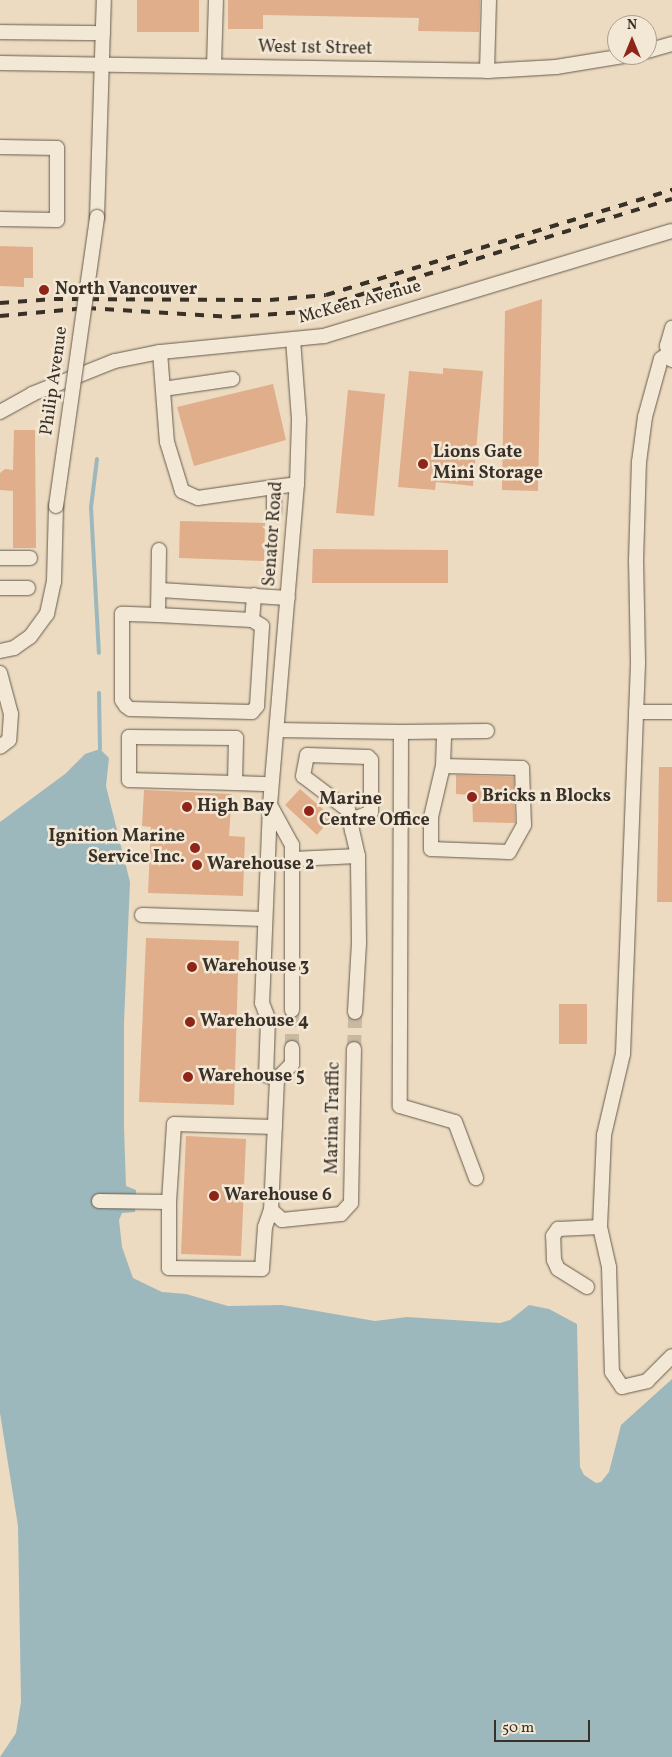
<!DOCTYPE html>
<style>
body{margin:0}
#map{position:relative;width:672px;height:1757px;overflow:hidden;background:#ecdbc0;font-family:Vollkorn,serif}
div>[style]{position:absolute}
.water>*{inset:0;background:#9db8bc}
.stream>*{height:4px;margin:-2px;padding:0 2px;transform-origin:2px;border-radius:2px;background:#9db8bc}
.building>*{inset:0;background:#e0ae8a}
.minor-tunnel>*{height:14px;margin-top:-7px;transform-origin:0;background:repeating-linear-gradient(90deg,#c8b9a1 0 14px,transparent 0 21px)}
.roads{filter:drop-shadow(0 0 1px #665b4d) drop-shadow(0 0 1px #665b4d)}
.minor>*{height:14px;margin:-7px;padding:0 7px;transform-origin:7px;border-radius:7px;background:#f3e8d6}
.rail>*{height:4px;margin-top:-2px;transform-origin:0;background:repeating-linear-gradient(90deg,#393027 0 9px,transparent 0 18px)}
.bridges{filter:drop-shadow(0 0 1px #665b4d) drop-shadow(0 0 1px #665b4d)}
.minor-bridge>*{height:14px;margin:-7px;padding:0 7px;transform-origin:7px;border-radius:7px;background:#f3e8d6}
.dots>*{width:14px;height:14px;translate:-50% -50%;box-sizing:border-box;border:2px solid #f3e8d6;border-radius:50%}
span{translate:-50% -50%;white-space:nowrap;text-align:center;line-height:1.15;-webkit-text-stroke:5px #f3e8d6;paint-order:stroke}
.street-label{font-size:18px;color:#393027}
.poi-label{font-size:18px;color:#393027;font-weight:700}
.left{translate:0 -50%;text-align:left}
.right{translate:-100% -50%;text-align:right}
.north{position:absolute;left:607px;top:15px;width:50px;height:50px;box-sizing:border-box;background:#f3e8d6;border:1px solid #a99e90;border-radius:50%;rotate:0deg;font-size:14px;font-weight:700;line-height:20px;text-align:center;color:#393027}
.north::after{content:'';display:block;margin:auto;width:18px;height:22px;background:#8f2418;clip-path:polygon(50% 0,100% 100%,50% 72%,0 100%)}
.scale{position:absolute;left:494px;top:1720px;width:96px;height:22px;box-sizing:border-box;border:2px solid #393027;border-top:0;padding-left:6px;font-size:15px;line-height:18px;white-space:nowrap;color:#393027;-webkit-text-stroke:4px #f3e8d6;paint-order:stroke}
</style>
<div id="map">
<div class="water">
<i style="clip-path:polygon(100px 749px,109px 758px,106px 786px,130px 882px,124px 1023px,124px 1127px,126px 1186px,136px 1190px,135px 1212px,122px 1213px,119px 1220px,122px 1247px,133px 1278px,162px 1292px,186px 1294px,228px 1306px,282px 1305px,375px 1321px,407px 1317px,500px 1323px,510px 1320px,529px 1305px,549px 1309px,577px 1324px,580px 1467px,584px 1475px,596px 1483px,601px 1482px,609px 1472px,621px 1425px,672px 1379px,672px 1757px,0 1757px,16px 1733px,21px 1702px,18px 1526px,0 1413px,0 822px,65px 774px,85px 754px)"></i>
</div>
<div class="stream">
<i style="left:97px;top:459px;width:48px;rotate:97.1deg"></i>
<i style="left:91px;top:507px;width:146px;rotate:86.9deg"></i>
<i style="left:99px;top:693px;width:56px;rotate:89deg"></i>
</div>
<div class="building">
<i style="clip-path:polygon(137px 0,199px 0,199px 32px,137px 32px)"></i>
<i style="clip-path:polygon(228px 0,480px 0,479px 32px,418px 31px,419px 18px,263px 15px,263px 29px,228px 29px)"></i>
<i style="clip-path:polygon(0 246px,33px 247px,33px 278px,24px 278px,24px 287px,0 286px)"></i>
<i style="clip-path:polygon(542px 299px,538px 491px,502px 490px,505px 311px)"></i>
<i style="clip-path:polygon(443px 368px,483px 371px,473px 486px,436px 482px,435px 490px,398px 487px,409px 371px,443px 374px)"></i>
<i style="clip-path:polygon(273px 384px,286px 440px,194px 466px,177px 407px)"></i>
<i style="clip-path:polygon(348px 390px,385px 394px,374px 516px,336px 513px)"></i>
<i style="clip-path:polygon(14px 430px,35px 430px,36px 548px,13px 548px,13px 491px,0 490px,0 473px,5px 469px,13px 470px)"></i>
<i style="clip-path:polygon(180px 521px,265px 523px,264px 561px,179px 558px)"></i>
<i style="clip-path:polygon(313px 549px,448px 550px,448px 583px,312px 583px)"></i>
<i style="clip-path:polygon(659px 767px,672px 767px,672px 902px,657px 902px)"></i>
<i style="clip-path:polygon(456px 775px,514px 777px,515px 823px,473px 822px,472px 795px,456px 794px)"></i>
<i style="clip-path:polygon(300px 789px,332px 817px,317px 835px,285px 805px)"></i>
<i style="clip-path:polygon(144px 790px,232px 794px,229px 836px,245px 837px,243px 896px,148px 893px,151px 827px,142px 826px)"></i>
<i style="clip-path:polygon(146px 938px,239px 941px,234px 1105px,139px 1102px)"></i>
<i style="clip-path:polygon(559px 1004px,587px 1004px,587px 1044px,559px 1044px)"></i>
<i style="clip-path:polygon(186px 1136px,246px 1139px,241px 1256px,181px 1254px)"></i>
</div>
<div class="minor-tunnel">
<i style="left:292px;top:1048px;width:38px;rotate:-90deg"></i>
<i style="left:354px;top:1049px;width:37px;rotate:-88deg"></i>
</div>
<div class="roads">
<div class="minor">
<i style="left:0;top:32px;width:103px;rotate:0.6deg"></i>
<i style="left:647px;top:51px;width:26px;rotate:-16deg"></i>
<i style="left:0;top:63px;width:487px;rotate:0.9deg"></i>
<i style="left:487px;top:71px;width:69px;rotate:-3.3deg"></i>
<i style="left:556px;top:67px;width:74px;rotate:-9.3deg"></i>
<i style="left:214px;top:66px;width:66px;rotate:-88.3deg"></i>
<i style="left:487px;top:71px;width:71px;rotate:-88.4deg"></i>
<i style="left:0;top:147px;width:57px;rotate:1deg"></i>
<i style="left:57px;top:148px;width:72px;rotate:90deg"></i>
<i style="left:57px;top:220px;width:57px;rotate:-179deg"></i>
<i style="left:97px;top:217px;width:217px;rotate:-88.2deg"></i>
<i style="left:160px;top:352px;width:90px;rotate:85.6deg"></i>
<i style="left:167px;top:442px;width:51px;rotate:73deg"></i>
<i style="left:182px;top:491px;width:17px;rotate:24deg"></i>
<i style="left:198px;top:498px;width:77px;rotate:-8.2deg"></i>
<i style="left:672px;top:360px;width:15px;rotate:-110deg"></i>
<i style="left:667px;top:346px;width:19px;rotate:-74deg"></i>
<i style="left:163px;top:389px;width:70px;rotate:-8.2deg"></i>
<i style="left:0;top:412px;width:37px;rotate:-29deg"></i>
<i style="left:32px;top:394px;width:89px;rotate:-21.7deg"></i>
<i style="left:115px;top:361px;width:46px;rotate:-11.3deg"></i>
<i style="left:160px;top:352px;width:165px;rotate:-5.6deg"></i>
<i style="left:324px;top:336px;width:363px;rotate:-16.8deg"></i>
<i style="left:274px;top:511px;width:24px;rotate:-90deg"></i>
<i style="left:274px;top:487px;width:23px;rotate:-7deg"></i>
<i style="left:159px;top:550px;width:65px;rotate:90.9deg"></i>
<i style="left:158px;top:615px;width:36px;rotate:-178deg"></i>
<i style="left:122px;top:614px;width:86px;rotate:90deg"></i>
<i style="left:122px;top:700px;width:7px;rotate:56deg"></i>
<i style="left:126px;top:706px;width:5px;rotate:37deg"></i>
<i style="left:130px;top:709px;width:122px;rotate:1.4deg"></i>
<i style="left:252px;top:712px;width:8px;rotate:-50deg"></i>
<i style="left:257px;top:706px;width:80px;rotate:-86.4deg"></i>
<i style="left:262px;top:626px;width:12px;rotate:-149deg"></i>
<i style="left:0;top:558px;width:30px"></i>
<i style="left:0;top:588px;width:28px"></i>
<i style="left:160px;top:590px;width:128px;rotate:3.6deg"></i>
<i style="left:158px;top:615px;width:94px;rotate:3deg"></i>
<i style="left:252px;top:620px;width:25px;rotate:-85deg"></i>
<i style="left:0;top:651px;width:14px;rotate:-12deg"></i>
<i style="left:14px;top:648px;width:19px;rotate:-35deg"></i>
<i style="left:30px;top:637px;width:29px;rotate:-54deg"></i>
<i style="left:47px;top:614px;width:33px;rotate:-78deg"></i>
<i style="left:54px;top:582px;width:76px;rotate:-88.5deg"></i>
<i style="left:0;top:673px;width:42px;rotate:75deg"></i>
<i style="left:11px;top:714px;width:26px;rotate:94deg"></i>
<i style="left:9px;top:740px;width:11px;rotate:142deg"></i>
<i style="left:636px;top:712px;width:36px"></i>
<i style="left:277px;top:730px;width:124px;rotate:0.9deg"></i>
<i style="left:401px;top:732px;width:374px;rotate:90.2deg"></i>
<i style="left:400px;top:1106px;width:57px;rotate:16.2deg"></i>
<i style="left:455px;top:1122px;width:60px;rotate:69.4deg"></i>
<i style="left:401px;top:732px;width:86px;rotate:-0.7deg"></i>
<i style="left:443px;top:766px;width:79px;rotate:1.5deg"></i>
<i style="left:522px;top:768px;width:57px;rotate:88deg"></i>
<i style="left:524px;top:825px;width:31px;rotate:119deg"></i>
<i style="left:509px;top:852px;width:78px;rotate:-177.8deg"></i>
<i style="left:431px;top:849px;width:32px;rotate:-90deg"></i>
<i style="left:431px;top:817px;width:52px;rotate:-76.8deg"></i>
<i style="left:443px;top:766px;width:34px;rotate:-88deg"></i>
<i style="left:235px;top:783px;width:45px;rotate:-88.7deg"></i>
<i style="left:236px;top:738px;width:107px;rotate:-179.5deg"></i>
<i style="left:129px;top:737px;width:43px;rotate:90deg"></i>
<i style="left:129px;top:780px;width:106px;rotate:1.6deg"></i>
<i style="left:235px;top:783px;width:35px;rotate:2deg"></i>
<i style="left:270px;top:806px;width:197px;rotate:92.3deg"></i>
<i style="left:262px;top:1003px;width:17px;rotate:69deg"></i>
<i style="left:268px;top:1019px;width:56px;rotate:92deg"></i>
<i style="left:266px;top:1075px;width:12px;rotate:20deg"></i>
<i style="left:293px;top:859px;width:65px;rotate:-2.6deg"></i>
<i style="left:358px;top:856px;width:26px;rotate:-103deg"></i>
<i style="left:352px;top:831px;width:10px;rotate:-101deg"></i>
<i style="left:350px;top:821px;width:11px;rotate:-100deg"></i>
<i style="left:348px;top:810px;width:56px;rotate:-142.9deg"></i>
<i style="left:303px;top:776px;width:21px;rotate:-79deg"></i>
<i style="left:307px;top:755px;width:61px;rotate:1.9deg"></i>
<i style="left:368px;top:757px;width:4px;rotate:45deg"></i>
<i style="left:371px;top:760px;width:52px;rotate:90deg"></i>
<i style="left:371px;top:812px;width:23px;rotate:157deg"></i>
<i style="left:142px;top:915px;width:123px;rotate:1.9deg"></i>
<i style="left:292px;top:1010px;width:165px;rotate:-90deg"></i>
<i style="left:292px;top:845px;width:46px;rotate:-118.8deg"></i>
<i style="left:270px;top:805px;width:322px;rotate:-85.2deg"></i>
<i style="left:297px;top:484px;width:65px;rotate:-88.2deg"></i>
<i style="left:299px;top:419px;width:79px;rotate:-94.3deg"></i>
<i style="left:355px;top:1012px;width:69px;rotate:-86.7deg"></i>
<i style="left:359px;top:943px;width:87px;rotate:-90.7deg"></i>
<i style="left:292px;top:1048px;width:16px;rotate:90deg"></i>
<i style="left:292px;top:1064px;width:21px;rotate:135deg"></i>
<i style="left:277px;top:1079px;width:131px;rotate:92.6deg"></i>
<i style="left:271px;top:1210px;width:15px;rotate:42deg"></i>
<i style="left:282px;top:1220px;width:59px;rotate:-5.8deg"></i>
<i style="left:341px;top:1214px;width:15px;rotate:-48deg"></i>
<i style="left:351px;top:1203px;width:154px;rotate:-88.9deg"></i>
<i style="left:99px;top:1201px;width:70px;rotate:0.8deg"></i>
<i style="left:169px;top:1202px;width:78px;rotate:-86.3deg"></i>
<i style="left:174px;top:1124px;width:101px;rotate:1.7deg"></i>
<i style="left:169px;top:1202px;width:66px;rotate:90deg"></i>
<i style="left:169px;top:1268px;width:93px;rotate:0.6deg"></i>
<i style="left:262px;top:1269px;width:42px;rotate:-85.9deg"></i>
<i style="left:265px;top:1227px;width:18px;rotate:-71deg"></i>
<i style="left:600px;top:1227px;width:41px;rotate:77.3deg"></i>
<i style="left:609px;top:1267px;width:105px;rotate:88.4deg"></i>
<i style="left:612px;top:1372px;width:18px;rotate:56deg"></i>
<i style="left:622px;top:1387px;width:26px;rotate:-13deg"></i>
<i style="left:647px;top:1381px;width:35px;rotate:-45deg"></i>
<i style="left:587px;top:1287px;width:34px;rotate:-148deg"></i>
<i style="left:558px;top:1269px;width:10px;rotate:-114deg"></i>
<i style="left:554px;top:1260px;width:24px;rotate:-92deg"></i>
<i style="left:553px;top:1236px;width:9px;rotate:-54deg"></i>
<i style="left:558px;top:1229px;width:42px;rotate:-2.7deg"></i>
<i style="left:600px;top:1227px;width:92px;rotate:-87.5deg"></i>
<i style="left:604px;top:1135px;width:83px;rotate:-76.8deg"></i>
<i style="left:623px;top:1054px;width:392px;rotate:-87.8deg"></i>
<i style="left:638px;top:662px;width:101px;rotate:-91.1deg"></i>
<i style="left:636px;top:561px;width:99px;rotate:-88.3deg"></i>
<i style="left:639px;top:462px;width:45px;rotate:-82.4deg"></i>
<i style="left:645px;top:417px;width:60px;rotate:-74.6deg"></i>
<i style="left:661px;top:359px;width:9px;rotate:-36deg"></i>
</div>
</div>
<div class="rail">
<i style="left:0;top:303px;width:54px;rotate:-4.2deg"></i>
<i style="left:54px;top:299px;width:216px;rotate:0.3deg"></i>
<i style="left:270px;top:300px;width:56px;rotate:-5.1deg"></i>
<i style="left:326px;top:295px;width:362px;rotate:-16.9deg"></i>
<i style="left:0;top:316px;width:87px;rotate:-5.3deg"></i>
<i style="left:87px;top:308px;width:145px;rotate:3.6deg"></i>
<i style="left:232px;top:317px;width:72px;rotate:-4deg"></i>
<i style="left:304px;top:312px;width:385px;rotate:-17.1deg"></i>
</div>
<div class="bridges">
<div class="minor-bridge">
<i style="left:56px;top:506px;width:292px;rotate:-81.9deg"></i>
</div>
</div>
<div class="dots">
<i style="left:44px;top:290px;background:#8f2418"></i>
<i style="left:423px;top:464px;background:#8f2418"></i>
<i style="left:472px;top:797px;background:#8f2418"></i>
<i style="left:187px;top:807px;background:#8f2418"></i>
<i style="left:309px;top:811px;background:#8f2418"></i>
<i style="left:195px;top:848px;background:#8f2418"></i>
<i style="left:197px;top:865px;background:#8f2418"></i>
<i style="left:192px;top:967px;background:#8f2418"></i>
<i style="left:190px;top:1022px;background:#8f2418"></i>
<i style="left:188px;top:1077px;background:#8f2418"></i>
<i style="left:214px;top:1196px;background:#8f2418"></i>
</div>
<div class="street-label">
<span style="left:315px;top:49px;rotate:1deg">West 1st Street</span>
<span style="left:360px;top:303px;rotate:-15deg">McKeen Avenue</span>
<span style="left:55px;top:381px;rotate:-82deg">Philip Avenue</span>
<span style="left:274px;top:534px;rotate:-86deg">Senator Road</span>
<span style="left:334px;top:1118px;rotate:-89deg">Marina Traffic</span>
</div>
<div class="poi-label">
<span class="left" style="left:55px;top:290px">North Vancouver</span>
<span class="left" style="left:433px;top:464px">Lions Gate<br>Mini Storage</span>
<span class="left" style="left:482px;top:797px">Bricks n Blocks</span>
<span class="left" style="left:319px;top:811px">Marine<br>Centre Office</span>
<span class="left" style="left:197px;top:807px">High Bay</span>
<span class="right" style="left:185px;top:848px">Ignition Marine<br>Service Inc.</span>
<span class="left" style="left:207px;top:865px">Warehouse 2</span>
<span class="left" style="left:202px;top:967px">Warehouse 3</span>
<span class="left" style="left:200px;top:1022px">Warehouse 4</span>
<span class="left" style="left:198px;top:1077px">Warehouse 5</span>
<span class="left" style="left:224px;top:1196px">Warehouse 6</span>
</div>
<div class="north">N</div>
<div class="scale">50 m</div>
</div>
